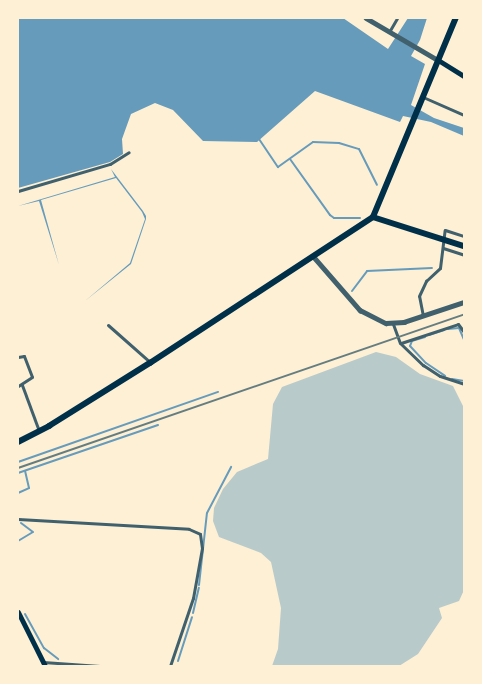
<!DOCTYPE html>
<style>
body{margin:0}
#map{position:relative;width:482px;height:684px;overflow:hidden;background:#fdf0d5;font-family:Raleway,sans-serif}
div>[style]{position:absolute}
.green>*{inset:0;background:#b9caca}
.water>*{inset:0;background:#669bbc}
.stream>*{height:2px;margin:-1px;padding:0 1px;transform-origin:1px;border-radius:1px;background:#669bbc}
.minor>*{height:3px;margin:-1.5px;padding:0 1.5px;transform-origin:1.5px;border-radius:1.5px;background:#3f606c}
.tertiary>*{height:4.5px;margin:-2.25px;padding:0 2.25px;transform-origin:2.25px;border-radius:2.25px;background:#3f606c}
.secondary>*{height:5px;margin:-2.5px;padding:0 2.5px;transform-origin:2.5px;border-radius:2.5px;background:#003049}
.trunk>*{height:5.5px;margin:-2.75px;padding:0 2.75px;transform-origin:2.75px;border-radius:2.75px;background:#003049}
.rail>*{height:2px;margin:-1px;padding:0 1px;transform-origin:1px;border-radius:1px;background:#657d81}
span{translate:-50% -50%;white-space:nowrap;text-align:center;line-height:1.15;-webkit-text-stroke:5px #fdf0d5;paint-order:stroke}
.frame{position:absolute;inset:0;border:19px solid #fdf0d5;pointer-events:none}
</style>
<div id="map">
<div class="green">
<i style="clip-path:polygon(376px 352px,396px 357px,420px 374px,453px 386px,464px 408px,464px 590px,459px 601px,439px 608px,442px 618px,418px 654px,399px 666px,272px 666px,278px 649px,281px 608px,271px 562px,261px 553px,219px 537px,213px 521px,214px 508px,223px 489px,237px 472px,268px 459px,273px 404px,282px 387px)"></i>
</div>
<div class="water">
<i style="clip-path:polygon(18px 18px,343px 18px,388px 49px,408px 18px,427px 18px,420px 40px,411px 56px,425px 64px,411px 105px,434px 118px,464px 128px,464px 136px,431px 122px,403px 116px,400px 122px,315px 91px,257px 142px,203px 141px,173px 110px,155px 103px,131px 114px,122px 139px,123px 154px,110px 162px,18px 188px)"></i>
<i style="clip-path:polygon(111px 169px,143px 211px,146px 216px,146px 219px,131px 264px,85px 301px,130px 263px,145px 219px,142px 212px,116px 178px,41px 200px,59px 265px,39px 201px,18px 206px,115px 177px)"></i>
</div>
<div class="stream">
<i style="left:259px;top:139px;width:34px;rotate:56deg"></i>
<i style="left:278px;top:167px;width:43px;rotate:-35.5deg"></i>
<i style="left:313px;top:142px;width:26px;rotate:2deg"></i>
<i style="left:339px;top:143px;width:21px;rotate:17deg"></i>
<i style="left:359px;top:149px;width:40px;rotate:63.4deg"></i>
<i style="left:290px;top:159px;width:69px;rotate:54.5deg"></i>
<i style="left:330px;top:215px;width:5px;rotate:37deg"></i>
<i style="left:334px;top:218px;width:26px"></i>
<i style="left:352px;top:291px;width:25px;rotate:-53deg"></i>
<i style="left:367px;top:271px;width:65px;rotate:-2.6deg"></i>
<i style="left:448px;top:329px;width:11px;rotate:-5deg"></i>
<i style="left:459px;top:328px;width:13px;rotate:67deg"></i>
<i style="left:429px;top:335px;width:16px;rotate:-18deg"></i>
<i style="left:425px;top:337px;width:14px;rotate:163deg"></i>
<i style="left:412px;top:341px;width:5px;rotate:112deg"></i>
<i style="left:410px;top:346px;width:23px;rotate:47deg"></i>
<i style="left:426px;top:363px;width:23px;rotate:34deg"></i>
<i style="left:452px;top:379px;width:12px;rotate:9deg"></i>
<i style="left:18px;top:462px;width:212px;rotate:-19.3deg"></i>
<i style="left:18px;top:473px;width:148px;rotate:-18.9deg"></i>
<i style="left:18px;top:493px;width:12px;rotate:-24deg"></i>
<i style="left:29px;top:488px;width:17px;rotate:-103deg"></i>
<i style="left:18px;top:541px;width:17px;rotate:-31deg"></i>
<i style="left:33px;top:532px;width:15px;rotate:-143deg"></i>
<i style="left:199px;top:585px;width:72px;rotate:-83.7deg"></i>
<i style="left:207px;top:513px;width:52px;rotate:-62.4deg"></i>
<i style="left:193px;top:613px;width:26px;rotate:-77deg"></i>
<i style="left:25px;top:614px;width:39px;rotate:61deg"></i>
<i style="left:44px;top:648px;width:18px;rotate:38deg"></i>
<i style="left:178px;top:661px;width:46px;rotate:-72.3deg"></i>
</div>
<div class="minor">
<i style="left:389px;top:32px;width:16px;rotate:-60deg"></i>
<i style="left:423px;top:97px;width:45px;rotate:23.7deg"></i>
<i style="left:18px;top:191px;width:96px;rotate:-16.4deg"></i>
<i style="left:110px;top:164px;width:22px;rotate:-32deg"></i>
<i style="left:443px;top:248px;width:22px;rotate:18deg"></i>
<i style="left:423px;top:316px;width:20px;rotate:-101deg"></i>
<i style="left:419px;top:296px;width:17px;rotate:-65deg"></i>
<i style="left:426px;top:281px;width:19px;rotate:-43deg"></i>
<i style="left:440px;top:268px;width:38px;rotate:-83deg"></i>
<i style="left:445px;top:230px;width:20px;rotate:18deg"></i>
<i style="left:393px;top:324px;width:20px;rotate:70deg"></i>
<i style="left:400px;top:343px;width:32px;rotate:44deg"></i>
<i style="left:423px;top:365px;width:20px;rotate:33deg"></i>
<i style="left:440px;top:376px;width:25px;rotate:18deg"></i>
<i style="left:108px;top:325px;width:56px;rotate:41.4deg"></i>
<i style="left:401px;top:343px;width:60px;rotate:-18.4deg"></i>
<i style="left:458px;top:324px;width:10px;rotate:53deg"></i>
<i style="left:18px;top:357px;width:6px;rotate:-9deg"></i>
<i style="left:24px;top:356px;width:22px;rotate:69deg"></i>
<i style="left:32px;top:377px;width:17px;rotate:147deg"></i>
<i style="left:22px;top:385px;width:49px;rotate:69.7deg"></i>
<i style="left:18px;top:519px;width:171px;rotate:3.3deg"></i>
<i style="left:189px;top:529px;width:12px;rotate:24deg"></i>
<i style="left:200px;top:534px;width:14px;rotate:82deg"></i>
<i style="left:202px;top:548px;width:51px;rotate:100.2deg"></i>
<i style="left:193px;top:598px;width:72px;rotate:108.7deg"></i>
<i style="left:43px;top:662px;width:57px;rotate:4deg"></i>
<i style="left:463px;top:666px;width:1px"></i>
</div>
<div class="tertiary">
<i style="left:366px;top:18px;width:83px;rotate:30.3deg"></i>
<i style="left:313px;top:256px;width:72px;rotate:49deg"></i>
<i style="left:360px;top:310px;width:29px;rotate:27deg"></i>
<i style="left:386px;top:323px;width:18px;rotate:-3deg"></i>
<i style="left:404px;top:322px;width:63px;rotate:-18.4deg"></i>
</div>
<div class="secondary">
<i style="left:438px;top:60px;width:31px;rotate:32deg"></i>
<i style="left:18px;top:612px;width:60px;rotate:63.4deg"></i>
</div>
<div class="trunk">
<i style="left:373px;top:217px;width:96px;rotate:17.7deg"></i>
<i style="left:18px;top:442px;width:35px;rotate:-27deg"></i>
<i style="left:49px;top:426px;width:119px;rotate:-32deg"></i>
<i style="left:150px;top:363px;width:267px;rotate:-33.2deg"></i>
<i style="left:373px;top:217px;width:216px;rotate:-67.4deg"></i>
</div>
<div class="rail">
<i style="left:18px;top:468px;width:472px;rotate:-19deg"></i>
</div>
<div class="frame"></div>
</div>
